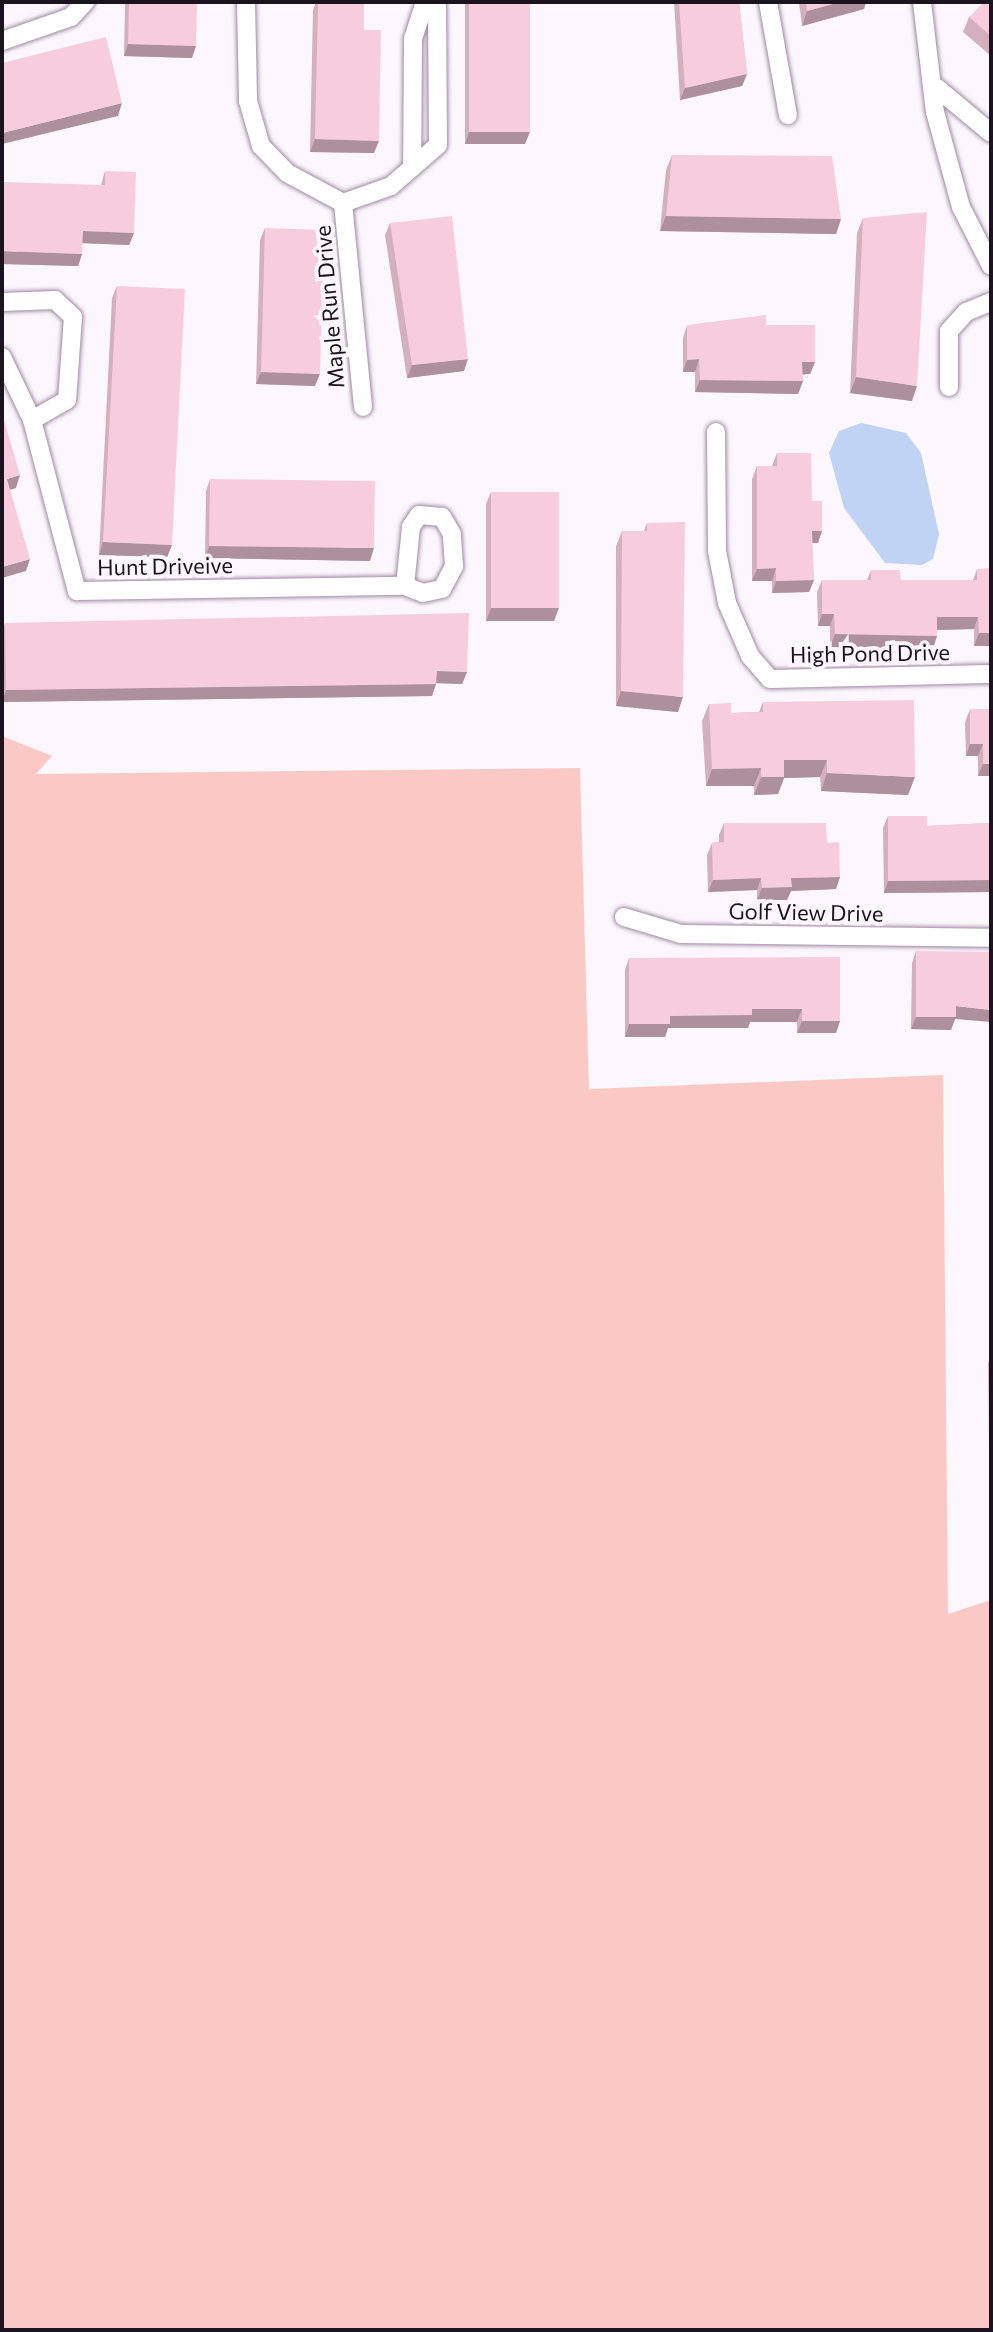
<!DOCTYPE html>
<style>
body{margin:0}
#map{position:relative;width:993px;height:2332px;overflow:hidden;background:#fcf7fd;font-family:Commissioner,sans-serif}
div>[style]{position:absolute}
.green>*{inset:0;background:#fac9c6}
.water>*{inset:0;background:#c0d3f5}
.roads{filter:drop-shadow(0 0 2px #a089a3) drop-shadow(0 0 2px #a089a3)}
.street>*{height:18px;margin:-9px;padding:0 9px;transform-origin:9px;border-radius:9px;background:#fff}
.wall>*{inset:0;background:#d4b0bf}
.shaded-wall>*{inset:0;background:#ad909b}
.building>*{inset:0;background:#f7cdde}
span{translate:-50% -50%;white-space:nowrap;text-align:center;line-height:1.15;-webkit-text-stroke:8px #fcf7fd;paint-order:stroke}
.street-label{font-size:22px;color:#1b131d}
.frame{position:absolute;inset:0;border:4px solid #1b131d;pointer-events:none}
</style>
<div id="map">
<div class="green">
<i style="clip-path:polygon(2px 736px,52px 756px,36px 774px,580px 768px,589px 1089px,943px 1075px,948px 1614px,991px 1600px,991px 2330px,2px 2330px)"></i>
</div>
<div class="water">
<i style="clip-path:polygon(861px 423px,906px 433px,921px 453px,939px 534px,933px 559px,922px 565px,885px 563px,844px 508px,829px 453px,839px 431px)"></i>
</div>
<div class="roads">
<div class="street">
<i style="left:246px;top:2px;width:99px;rotate:88.8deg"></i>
<i style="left:248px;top:101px;width:47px;rotate:73.9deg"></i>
<i style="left:261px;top:146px;width:37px;rotate:46deg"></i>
<i style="left:287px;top:173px;width:64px;rotate:28.2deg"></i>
<i style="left:343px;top:203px;width:51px;rotate:-19.5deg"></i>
<i style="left:391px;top:186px;width:62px;rotate:-41.1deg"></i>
<i style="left:438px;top:145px;width:138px;rotate:-90.4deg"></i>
<i style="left:437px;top:7px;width:14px;rotate:176deg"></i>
<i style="left:423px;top:8px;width:33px;rotate:108deg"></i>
<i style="left:413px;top:39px;width:128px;rotate:90.4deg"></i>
<i style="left:768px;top:2px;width:115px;rotate:80deg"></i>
<i style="left:922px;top:2px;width:111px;rotate:83.3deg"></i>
<i style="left:935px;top:112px;width:98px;rotate:74.7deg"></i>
<i style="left:961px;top:207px;width:66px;rotate:63deg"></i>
<i style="left:2px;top:41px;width:73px;rotate:-19.2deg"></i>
<i style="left:71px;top:17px;width:21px;rotate:-47deg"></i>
<i style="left:937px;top:88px;width:70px;rotate:39.8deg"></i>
<i style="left:343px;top:203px;width:205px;rotate:84.4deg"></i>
<i style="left:2px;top:302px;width:53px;rotate:-2.2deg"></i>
<i style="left:55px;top:300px;width:25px;rotate:43deg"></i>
<i style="left:73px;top:317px;width:83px;rotate:94.1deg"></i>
<i style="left:67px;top:400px;width:40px;rotate:150.3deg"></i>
<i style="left:2px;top:357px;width:70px;rotate:64.5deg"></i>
<i style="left:32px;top:420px;width:177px;rotate:75.3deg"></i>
<i style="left:77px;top:591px;width:328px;rotate:-0.9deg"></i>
<i style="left:405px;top:586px;width:19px;rotate:21deg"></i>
<i style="left:423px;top:593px;width:19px;rotate:-12deg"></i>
<i style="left:442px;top:589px;width:26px;rotate:-62deg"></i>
<i style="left:454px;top:566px;width:32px;rotate:-94deg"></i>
<i style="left:452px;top:534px;width:20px;rotate:-120deg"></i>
<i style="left:442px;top:517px;width:23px;rotate:-175deg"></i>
<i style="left:419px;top:515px;width:14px;rotate:124deg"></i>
<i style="left:411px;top:527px;width:59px;rotate:95.8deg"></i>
<i style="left:949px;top:387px;width:56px;rotate:-90deg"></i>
<i style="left:949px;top:331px;width:25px;rotate:-48deg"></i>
<i style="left:966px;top:312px;width:27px;rotate:-22deg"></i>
<i style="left:716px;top:432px;width:119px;rotate:89.5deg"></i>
<i style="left:717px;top:551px;width:53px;rotate:79.1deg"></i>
<i style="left:727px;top:603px;width:58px;rotate:66.5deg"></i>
<i style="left:750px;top:656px;width:30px;rotate:49deg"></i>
<i style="left:770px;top:679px;width:221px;rotate:-1.3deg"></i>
<i style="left:624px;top:917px;width:59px;rotate:16.6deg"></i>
<i style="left:681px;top:934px;width:310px;rotate:0.7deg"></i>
</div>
</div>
<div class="wall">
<i style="clip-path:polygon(125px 2px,197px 2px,192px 58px,124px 56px)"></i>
<i style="clip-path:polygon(316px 2px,364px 2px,364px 30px,374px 153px,310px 152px,313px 10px)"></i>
<i style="clip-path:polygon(465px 2px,530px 2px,525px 144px,465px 144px)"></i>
<i style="clip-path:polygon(674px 2px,739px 2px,747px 74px,742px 86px,680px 100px)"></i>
<i style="clip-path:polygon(799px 2px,866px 2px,864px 9px,802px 26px)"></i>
<i style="clip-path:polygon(991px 2px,991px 56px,963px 32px,969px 17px)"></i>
<i style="clip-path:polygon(672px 155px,841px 219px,836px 234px,660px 231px,666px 170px)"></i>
<i style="clip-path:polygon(105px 171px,134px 233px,129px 245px,82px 243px,82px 254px,78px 266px,2px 264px,101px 185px)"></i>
<i style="clip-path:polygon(863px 218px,912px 401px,850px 393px,857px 233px)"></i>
<i style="clip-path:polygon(390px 223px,464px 371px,407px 378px,385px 235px)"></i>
<i style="clip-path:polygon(265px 228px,315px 386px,256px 384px,260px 240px)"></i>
<i style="clip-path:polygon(117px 286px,172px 545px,167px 557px,99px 555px,112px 298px)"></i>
<i style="clip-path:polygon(687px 325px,766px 325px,815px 362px,810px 374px,802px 374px,803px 381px,798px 394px,695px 392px,695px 372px,683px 372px,683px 338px)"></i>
<i style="clip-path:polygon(777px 453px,812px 501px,818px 543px,812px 543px,814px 580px,809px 592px,772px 593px,772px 581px,752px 581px,752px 479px,757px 466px,772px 466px)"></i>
<i style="clip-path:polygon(210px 479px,370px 561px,205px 558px,206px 491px)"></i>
<i style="clip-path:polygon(491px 492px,554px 621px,486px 621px,486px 504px)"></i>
<i style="clip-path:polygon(647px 523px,678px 712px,616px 706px,616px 546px,622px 531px,644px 531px)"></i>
<i style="clip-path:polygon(977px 569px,991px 646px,974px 646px,974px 629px,937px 630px,933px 649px,830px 647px,830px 626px,818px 626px,817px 592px,822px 580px,867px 580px,871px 570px,901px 580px,973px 580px)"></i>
<i style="clip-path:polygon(5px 623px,467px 672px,462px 684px,436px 683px,432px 696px,2px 702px,2px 631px)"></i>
<i style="clip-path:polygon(763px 702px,908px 795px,821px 791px,820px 777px,784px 778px,778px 794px,754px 795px,754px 786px,706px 786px,702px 721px,709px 704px,731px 713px,759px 712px)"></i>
<i style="clip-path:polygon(970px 709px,991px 709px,991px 776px,978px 776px,978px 756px,966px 756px,965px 722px)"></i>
<i style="clip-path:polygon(888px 816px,927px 826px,991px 823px,991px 892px,884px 893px,883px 828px)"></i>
<i style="clip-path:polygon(724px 823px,827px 843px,840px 877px,836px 889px,791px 891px,787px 900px,757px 900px,757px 890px,708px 892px,707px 855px,712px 843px,719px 842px,719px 835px)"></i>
<i style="clip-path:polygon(916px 951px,955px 1019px,951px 1030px,911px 1029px,912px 963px)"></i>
<i style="clip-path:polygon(629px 958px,840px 1021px,836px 1033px,797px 1033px,797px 1022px,750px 1022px,748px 1028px,668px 1028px,665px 1037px,625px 1037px,625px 970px)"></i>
<i style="clip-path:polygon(991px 1356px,991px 1531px,990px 1531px,988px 1363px)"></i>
</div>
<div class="shaded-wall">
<i style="clip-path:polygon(840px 2px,866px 2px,864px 9px,802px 26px,807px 11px)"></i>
<i style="clip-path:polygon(128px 44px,196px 46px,192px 58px,124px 56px)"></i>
<i style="clip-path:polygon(747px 74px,742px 86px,680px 100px,685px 88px)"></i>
<i style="clip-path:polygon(122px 103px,118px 116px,2px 144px,2px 133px)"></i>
<i style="clip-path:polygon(469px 132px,530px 132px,525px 144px,465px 144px)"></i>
<i style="clip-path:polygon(315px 139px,379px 141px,374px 153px,310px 152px)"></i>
<i style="clip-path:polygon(666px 216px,841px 219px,836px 234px,660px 231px)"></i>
<i style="clip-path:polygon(83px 231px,134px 233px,129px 245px,78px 243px)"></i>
<i style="clip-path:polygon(2px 251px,82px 254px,78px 266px,2px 264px)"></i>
<i style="clip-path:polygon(468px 359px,464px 371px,407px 378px,412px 365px)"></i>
<i style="clip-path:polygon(699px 359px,695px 372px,683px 372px,687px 360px)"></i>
<i style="clip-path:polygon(802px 362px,815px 362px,810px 374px,798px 375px)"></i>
<i style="clip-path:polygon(261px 372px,320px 374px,315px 386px,256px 384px)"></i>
<i style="clip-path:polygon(856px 377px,917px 386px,912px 401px,850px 393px)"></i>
<i style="clip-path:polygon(700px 380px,803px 381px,798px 394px,695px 392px)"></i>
<i style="clip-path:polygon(20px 475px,16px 488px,3px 492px,7px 479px)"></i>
<i style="clip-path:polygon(812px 531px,822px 531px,818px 543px,807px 543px)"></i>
<i style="clip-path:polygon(103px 542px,172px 545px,167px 557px,99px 555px)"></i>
<i style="clip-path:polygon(209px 546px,374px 548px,370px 561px,205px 558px)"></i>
<i style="clip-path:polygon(30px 559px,26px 571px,2px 578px,2px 567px)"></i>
<i style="clip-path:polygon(776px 568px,772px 581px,752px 581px,757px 569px)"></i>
<i style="clip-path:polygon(814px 580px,809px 592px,772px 593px,776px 581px)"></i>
<i style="clip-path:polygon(491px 608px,559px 608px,554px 621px,486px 621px)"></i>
<i style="clip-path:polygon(822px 614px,834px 614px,830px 626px,818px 626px)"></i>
<i style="clip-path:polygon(937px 617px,978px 617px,974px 629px,933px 630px)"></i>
<i style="clip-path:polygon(979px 633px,991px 633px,991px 646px,974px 646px)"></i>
<i style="clip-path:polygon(835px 634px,937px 636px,933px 649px,830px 647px)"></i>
<i style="clip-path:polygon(437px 671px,467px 672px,462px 684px,432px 683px)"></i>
<i style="clip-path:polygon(436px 684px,432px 696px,2px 702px,6px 690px)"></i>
<i style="clip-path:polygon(621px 691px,683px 697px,678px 712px,616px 706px)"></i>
<i style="clip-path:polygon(970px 744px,983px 744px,978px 756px,966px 756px)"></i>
<i style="clip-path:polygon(784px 760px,827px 760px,820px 777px,784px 778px,778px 794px,754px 795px,761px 777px)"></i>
<i style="clip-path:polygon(983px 764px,991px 764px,991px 776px,978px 776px)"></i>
<i style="clip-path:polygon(761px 768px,754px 786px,706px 786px,712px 769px)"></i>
<i style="clip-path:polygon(827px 773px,915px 777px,908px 795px,821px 791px)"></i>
<i style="clip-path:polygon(840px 877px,836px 889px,791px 891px,787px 900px,757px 900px,762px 888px,791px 878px)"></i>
<i style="clip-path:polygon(761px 878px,757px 890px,708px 892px,713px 880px)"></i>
<i style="clip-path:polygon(991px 880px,991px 892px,884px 893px,888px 881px)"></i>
<i style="clip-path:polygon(956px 1006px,991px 1010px,991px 1022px,955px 1019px,951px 1030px,911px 1029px,916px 1017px)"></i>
<i style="clip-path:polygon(752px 1009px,802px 1009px,797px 1022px,750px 1022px,748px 1028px,668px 1028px,665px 1037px,625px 1037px,629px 1024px,670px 1016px)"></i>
<i style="clip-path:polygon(802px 1021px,840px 1021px,836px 1033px,797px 1033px)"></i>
</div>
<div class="building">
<i style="clip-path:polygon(129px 2px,197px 2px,196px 46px,128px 44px)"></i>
<i style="clip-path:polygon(318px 2px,364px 2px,364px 30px,381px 30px,379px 141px,315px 139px)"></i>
<i style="clip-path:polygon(469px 2px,530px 2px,530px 132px,469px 132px)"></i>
<i style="clip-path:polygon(679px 2px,739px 2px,747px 74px,685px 88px)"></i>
<i style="clip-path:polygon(806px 2px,840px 2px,807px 11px)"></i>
<i style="clip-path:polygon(984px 2px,991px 2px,991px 36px,969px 17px)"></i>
<i style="clip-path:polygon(106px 37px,122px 103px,2px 133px,2px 63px)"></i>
<i style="clip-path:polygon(672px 155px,832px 156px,841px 219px,666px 216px)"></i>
<i style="clip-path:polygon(105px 171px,136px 172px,134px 233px,83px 231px,82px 254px,2px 251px,2px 182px,105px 185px)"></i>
<i style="clip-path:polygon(927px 212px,917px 386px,856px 377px,863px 218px)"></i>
<i style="clip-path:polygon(452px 216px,468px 359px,412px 365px,390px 223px)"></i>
<i style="clip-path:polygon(265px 228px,324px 230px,320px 374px,261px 372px)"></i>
<i style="clip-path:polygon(117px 286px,185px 289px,172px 545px,103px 542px)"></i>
<i style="clip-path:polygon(766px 315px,766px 325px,815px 325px,815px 362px,802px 362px,803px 381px,700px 380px,699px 359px,687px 360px,687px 325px)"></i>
<i style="clip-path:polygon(2px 413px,20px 475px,7px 479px,30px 559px,2px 567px)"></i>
<i style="clip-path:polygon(777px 453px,811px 453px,812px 501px,822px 501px,822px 531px,812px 531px,814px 580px,776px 581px,776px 568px,757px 569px,757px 466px,777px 466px)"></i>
<i style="clip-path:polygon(210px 479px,375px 481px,374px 548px,209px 546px)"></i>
<i style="clip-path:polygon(491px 492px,559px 492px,559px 608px,491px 608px)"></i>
<i style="clip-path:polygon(685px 522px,683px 697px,621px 691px,622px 531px,647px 531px,647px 523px)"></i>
<i style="clip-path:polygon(991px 568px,991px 633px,979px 633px,978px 617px,937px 617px,937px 636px,835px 634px,834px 614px,822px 614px,822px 580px,871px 580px,871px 570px,900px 570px,901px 580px,977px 580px,977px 569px)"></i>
<i style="clip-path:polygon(469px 613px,467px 672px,437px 671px,436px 684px,6px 690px,5px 623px)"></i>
<i style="clip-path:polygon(914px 700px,915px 777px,827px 773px,827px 760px,784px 760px,784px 777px,761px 777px,761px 768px,712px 769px,709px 704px,731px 703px,731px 713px,763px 712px,763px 702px)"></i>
<i style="clip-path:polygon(970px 709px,991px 709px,991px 764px,983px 764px,983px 744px,970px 744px)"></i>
<i style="clip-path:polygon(888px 816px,927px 816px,927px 826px,991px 823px,991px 880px,888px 881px)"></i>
<i style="clip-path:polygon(724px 823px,826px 823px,827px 843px,839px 842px,840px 877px,791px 878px,792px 887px,762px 888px,761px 878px,713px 880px,712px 843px,724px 842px)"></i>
<i style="clip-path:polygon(916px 951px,991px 952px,991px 1010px,956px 1006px,956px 1017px,916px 1017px)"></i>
<i style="clip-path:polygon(840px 957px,840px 1021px,802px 1021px,802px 1009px,752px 1009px,752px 1015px,670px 1016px,670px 1024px,629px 1024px,629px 958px)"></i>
</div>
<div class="street-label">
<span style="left:329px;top:307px;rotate:-95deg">Maple Run Drive</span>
<span style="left:165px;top:566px;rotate:-1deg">Hunt Driveive</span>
<span style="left:870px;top:653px;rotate:-1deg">High Pond Drive</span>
<span style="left:806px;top:912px;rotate:1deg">Golf View Drive</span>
</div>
<div class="frame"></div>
</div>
